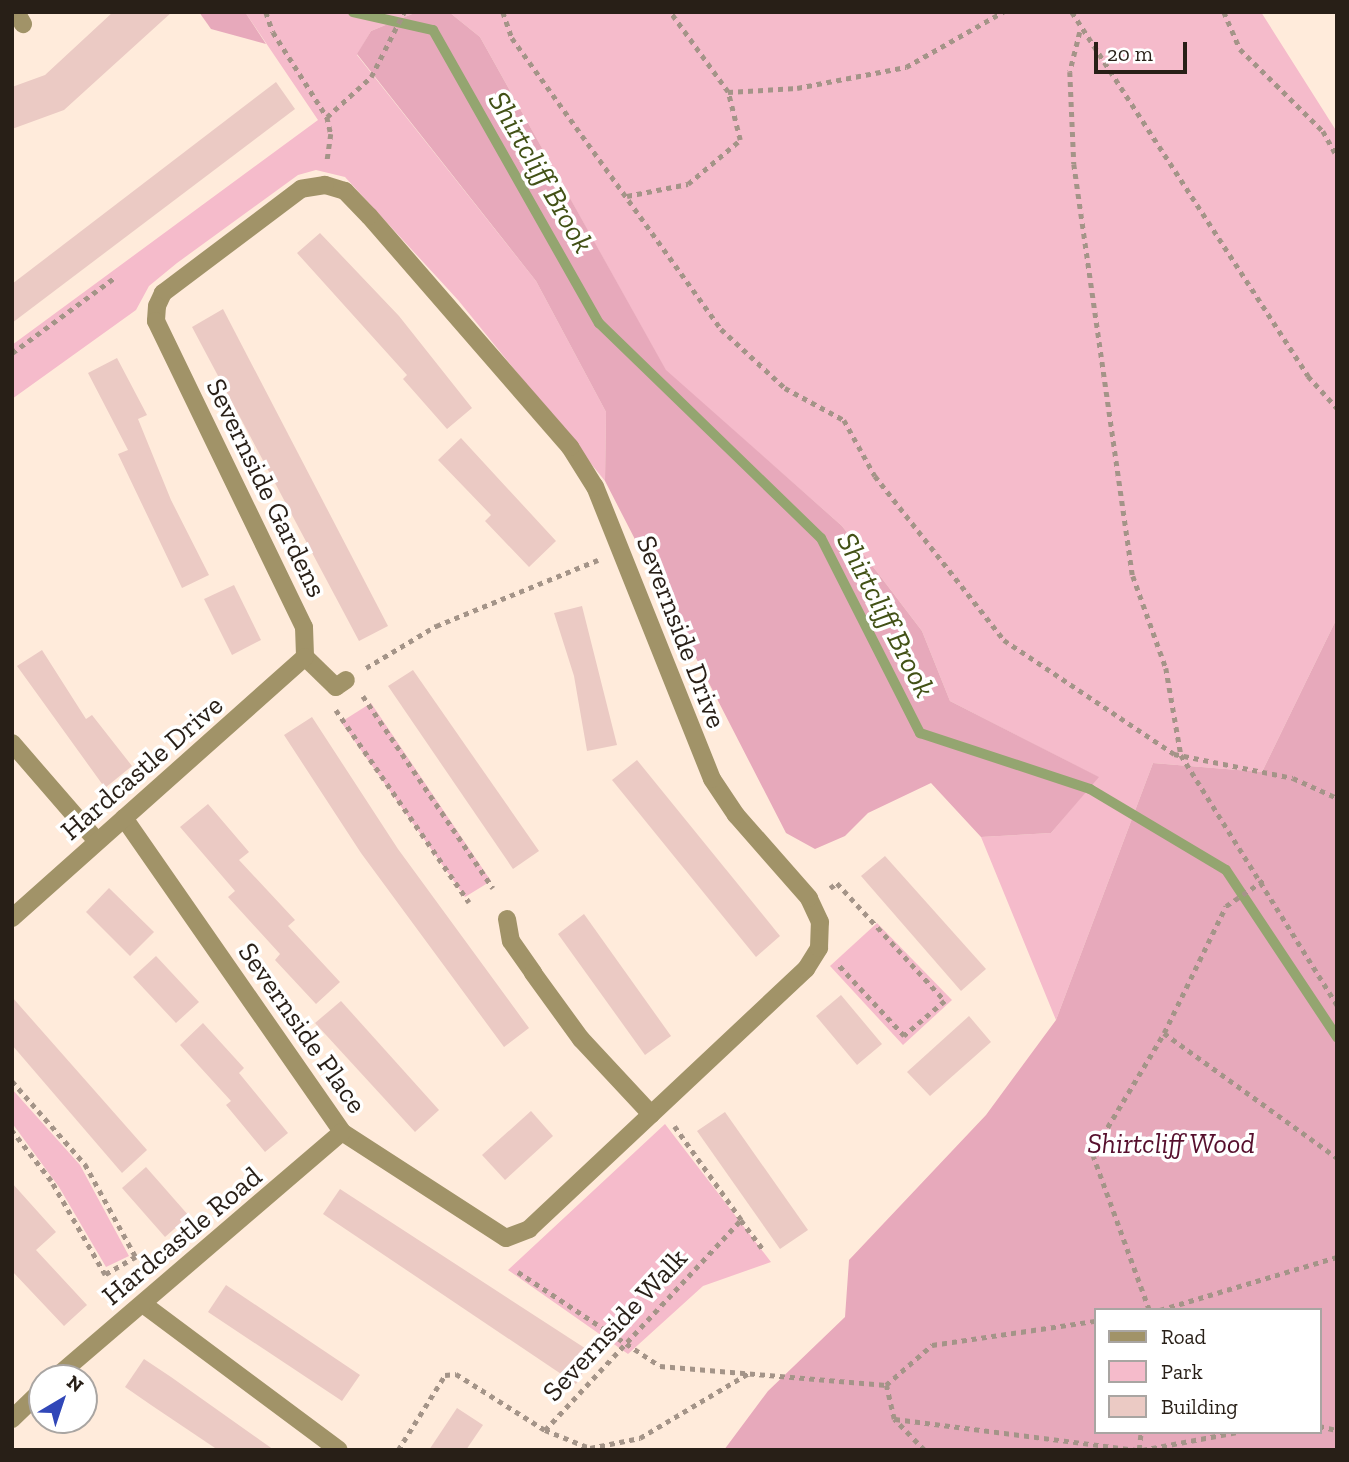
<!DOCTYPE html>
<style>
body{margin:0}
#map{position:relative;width:1349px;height:1462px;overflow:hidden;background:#ffebdb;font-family:"Zilla Slab",serif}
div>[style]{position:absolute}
.green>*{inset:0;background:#f5bbcb}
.forest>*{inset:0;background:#e7a9bb}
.stream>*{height:10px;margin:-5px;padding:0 5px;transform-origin:5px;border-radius:5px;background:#94a570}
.building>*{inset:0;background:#ebcac4}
.path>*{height:4.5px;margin-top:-2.25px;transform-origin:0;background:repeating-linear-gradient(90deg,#a49488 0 5px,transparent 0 10px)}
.minor>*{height:18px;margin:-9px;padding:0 9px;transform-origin:9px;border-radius:9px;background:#a19368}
span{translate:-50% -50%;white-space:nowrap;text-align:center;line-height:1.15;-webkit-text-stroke:7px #fff;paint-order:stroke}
.street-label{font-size:28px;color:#281f17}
.park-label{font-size:28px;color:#560f2d;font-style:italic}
.water-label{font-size:30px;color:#425116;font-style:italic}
.frame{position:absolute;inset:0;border:14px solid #281f17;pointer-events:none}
.legend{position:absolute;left:1094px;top:1308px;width:228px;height:126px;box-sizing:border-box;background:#fff;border:2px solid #a9a5a2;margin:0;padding:9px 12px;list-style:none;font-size:21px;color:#281f17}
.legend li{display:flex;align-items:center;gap:14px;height:35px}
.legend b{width:35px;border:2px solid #a9a5a2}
.north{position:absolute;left:28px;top:1364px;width:70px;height:70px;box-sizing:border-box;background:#fff;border:2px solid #a9a5a2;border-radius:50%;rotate:39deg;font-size:19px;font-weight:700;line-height:28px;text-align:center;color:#281f17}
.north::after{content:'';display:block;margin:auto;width:24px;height:32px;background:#3147b8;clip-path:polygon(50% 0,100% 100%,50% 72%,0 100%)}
.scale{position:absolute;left:1094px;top:42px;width:93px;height:32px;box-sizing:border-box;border:4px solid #281f17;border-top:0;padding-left:9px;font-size:21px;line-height:24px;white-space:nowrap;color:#281f17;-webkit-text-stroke:5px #fff;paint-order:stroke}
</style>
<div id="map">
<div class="green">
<i style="clip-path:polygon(245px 12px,417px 12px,371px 31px,357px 55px,536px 281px,606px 412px,605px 481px,458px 300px,345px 177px,316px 170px,298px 175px,177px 263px,149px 286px,136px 310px,12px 399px,12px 345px,318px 120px)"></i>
<i style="clip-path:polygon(449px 12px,1261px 12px,1337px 132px,1337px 618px,1262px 772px,1153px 763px,1056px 1020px,981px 837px,1051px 833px,1098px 777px,950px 701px,922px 631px,842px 526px,666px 371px,480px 37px)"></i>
<i style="clip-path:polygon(371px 703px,491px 881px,465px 897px,341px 722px)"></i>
<i style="clip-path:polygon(877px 923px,952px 1000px,903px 1045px,830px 966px)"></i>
<i style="clip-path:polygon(12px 1089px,80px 1165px,129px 1256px,106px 1267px,59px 1187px,12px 1123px)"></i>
<i style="clip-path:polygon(665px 1124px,771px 1262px,703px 1286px,628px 1354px,508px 1270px)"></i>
</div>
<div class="forest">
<i style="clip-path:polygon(199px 12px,245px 12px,266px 44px,211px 29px)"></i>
<i style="clip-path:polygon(417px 12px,449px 12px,480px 37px,666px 370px,842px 526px,922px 631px,950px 701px,1099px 777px,1051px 833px,981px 837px,931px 783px,868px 813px,845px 836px,815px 849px,786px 833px,605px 481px,606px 412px,536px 281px,357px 54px,371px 31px)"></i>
<i style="clip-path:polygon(evenodd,1337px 618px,1337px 1450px,724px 1450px,768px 1391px,845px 1317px,849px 1260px,986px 1115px,1056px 1020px,1153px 763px,1262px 772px,1337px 618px,1095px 1310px,1319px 1310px,1319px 1432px,1095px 1432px,1095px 1310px)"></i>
</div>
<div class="stream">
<i style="left:353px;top:12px;width:82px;rotate:12.7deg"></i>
<i style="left:433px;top:30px;width:337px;rotate:60.5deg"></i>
<i style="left:599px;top:323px;width:309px;rotate:44.1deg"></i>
<i style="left:821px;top:538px;width:219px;rotate:63.1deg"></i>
<i style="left:920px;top:733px;width:179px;rotate:18.2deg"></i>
<i style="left:1090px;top:789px;width:158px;rotate:30.8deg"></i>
<i style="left:1226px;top:870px;width:201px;rotate:56.4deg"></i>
</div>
<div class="building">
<i style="clip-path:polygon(113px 12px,172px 12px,64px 110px,12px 129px,12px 87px,45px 75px)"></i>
<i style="clip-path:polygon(276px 82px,295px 109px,12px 323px,12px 284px)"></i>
<i style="clip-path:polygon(320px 233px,399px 316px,472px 408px,447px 429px,403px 379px,407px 375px,297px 253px)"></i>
<i style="clip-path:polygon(223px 309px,388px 626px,359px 641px,192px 327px)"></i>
<i style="clip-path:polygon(117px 358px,147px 415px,138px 419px,171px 500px,209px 575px,182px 588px,118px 454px,128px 450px,88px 373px)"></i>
<i style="clip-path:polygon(461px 438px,556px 541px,529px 567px,485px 521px,491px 515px,438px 460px)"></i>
<i style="clip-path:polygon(234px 585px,261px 640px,232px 655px,204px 599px)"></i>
<i style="clip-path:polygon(582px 606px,617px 745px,587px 751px,574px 676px,554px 613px)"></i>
<i style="clip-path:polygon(42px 650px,86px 719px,92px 715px,132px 766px,105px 788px,17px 666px)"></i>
<i style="clip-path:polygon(413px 670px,539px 851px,513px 869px,388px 686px)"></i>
<i style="clip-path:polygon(312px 717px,398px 849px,529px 1028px,504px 1047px,361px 853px,284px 735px)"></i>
<i style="clip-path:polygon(637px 760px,780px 936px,756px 957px,612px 780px)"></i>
<i style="clip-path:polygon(208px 804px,249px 852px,239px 860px,295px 920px,288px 926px,340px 982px,316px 1004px,275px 960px,280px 954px,228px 897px,235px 891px,180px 827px)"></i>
<i style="clip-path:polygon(885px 856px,986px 969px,961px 991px,861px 876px)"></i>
<i style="clip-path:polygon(109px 888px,154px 932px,130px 956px,86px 912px)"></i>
<i style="clip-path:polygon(584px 914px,671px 1036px,645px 1055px,558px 934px)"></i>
<i style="clip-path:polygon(156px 956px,199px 1002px,176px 1023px,133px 977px)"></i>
<i style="clip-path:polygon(841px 995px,882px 1044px,857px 1065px,816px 1016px)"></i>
<i style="clip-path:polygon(12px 997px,147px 1150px,122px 1173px,12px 1045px)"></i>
<i style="clip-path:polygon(341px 1001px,439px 1110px,415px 1132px,315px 1023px)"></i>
<i style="clip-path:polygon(969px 1016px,991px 1042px,930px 1096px,907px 1072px)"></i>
<i style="clip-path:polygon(203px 1023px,244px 1068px,239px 1073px,288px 1133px,265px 1152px,226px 1105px,231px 1101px,180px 1045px)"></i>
<i style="clip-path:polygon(531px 1111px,553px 1136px,505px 1180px,482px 1155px)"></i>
<i style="clip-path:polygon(725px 1112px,808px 1230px,780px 1249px,697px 1131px)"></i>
<i style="clip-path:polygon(146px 1167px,189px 1216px,165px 1237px,122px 1188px)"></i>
<i style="clip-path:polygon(12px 1183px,56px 1232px,36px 1250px,87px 1305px,64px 1326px,12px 1271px)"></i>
<i style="clip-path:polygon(340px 1189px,594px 1354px,576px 1384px,323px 1214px)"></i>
<i style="clip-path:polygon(226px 1285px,360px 1375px,342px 1401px,208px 1312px)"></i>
<i style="clip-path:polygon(144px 1359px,171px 1377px,274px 1450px,218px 1450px,151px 1405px,125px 1387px)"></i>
<i style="clip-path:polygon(457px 1408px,483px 1425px,466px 1450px,429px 1450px)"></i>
</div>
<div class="path">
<i style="left:266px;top:12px;width:21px;rotate:71deg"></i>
<i style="left:273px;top:32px;width:101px;rotate:57.6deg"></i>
<i style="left:327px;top:117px;width:17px;rotate:77deg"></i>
<i style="left:331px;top:134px;width:29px;rotate:98deg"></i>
<i style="left:503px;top:12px;width:28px;rotate:71deg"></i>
<i style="left:512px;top:38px;width:358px;rotate:54.3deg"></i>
<i style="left:721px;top:329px;width:87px;rotate:42.7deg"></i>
<i style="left:785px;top:388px;width:67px;rotate:28.5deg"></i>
<i style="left:844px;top:420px;width:64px;rotate:61deg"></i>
<i style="left:875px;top:476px;width:209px;rotate:51.8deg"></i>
<i style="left:1004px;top:640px;width:205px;rotate:33.8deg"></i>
<i style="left:1174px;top:754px;width:121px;rotate:11.4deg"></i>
<i style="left:1293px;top:778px;width:48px;rotate:24.4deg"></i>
<i style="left:1072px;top:12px;width:434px;rotate:57deg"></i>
<i style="left:1308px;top:376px;width:43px;rotate:47.8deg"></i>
<i style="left:1224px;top:12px;width:40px;rotate:66.6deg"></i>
<i style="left:1240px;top:49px;width:117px;rotate:44.7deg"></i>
<i style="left:1323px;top:131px;width:29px;rotate:61deg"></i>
<i style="left:1080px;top:32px;width:41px;rotate:104deg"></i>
<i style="left:1070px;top:72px;width:92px;rotate:87.5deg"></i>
<i style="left:1074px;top:164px;width:416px;rotate:81.9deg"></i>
<i style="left:1133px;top:576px;width:98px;rotate:70.3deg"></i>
<i style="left:1166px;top:668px;width:88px;rotate:80.2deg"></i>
<i style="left:1181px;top:755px;width:295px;rotate:58deg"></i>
<i style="left:728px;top:92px;width:69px;rotate:-3.3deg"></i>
<i style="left:797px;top:88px;width:111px;rotate:-10.9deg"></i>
<i style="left:906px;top:67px;width:112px;rotate:-29.6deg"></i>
<i style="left:327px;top:117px;width:59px;rotate:-42.3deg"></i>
<i style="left:371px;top:77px;width:73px;rotate:-63.1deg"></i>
<i style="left:627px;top:196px;width:62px;rotate:-11.1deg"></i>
<i style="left:688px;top:184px;width:68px;rotate:-40.2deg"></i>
<i style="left:740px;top:140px;width:49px;rotate:-104deg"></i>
<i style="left:728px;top:92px;width:99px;rotate:-125.9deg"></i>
<i style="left:12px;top:353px;width:127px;rotate:-36.3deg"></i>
<i style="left:366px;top:668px;width:82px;rotate:-31deg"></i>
<i style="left:436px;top:626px;width:175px;rotate:-22.2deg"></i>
<i style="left:363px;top:696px;width:232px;rotate:55.9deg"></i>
<i style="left:336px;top:710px;width:234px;rotate:55.3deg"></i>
<i style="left:830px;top:888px;width:9px;rotate:-36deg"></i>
<i style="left:837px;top:883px;width:160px;rotate:47.5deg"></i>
<i style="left:945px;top:1001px;width:54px;rotate:139.5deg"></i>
<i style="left:904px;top:1036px;width:98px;rotate:-132.9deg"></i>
<i style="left:1164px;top:1033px;width:213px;rotate:35.8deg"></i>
<i style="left:12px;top:1081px;width:111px;rotate:48.7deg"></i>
<i style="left:85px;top:1164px;width:106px;rotate:61.3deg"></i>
<i style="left:136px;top:1257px;width:36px;rotate:150deg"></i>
<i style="left:105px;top:1275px;width:108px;rotate:-119.9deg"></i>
<i style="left:51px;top:1181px;width:63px;rotate:-128deg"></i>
<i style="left:741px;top:1220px;width:36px;rotate:53deg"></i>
<i style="left:518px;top:1272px;width:170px;rotate:33.5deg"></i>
<i style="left:660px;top:1366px;width:227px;rotate:4.8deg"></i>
<i style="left:1149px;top:1310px;width:167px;rotate:-110deg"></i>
<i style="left:1092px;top:1153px;width:140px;rotate:-59deg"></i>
<i style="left:1164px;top:1033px;width:141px;rotate:-64deg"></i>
<i style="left:1226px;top:906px;width:46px;rotate:-34.4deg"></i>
<i style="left:1160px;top:1310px;width:185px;rotate:-16.7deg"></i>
<i style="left:895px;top:1419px;width:243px;rotate:7.3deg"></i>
<i style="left:1319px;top:1426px;width:18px;rotate:13deg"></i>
<i style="left:545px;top:1430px;width:48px;rotate:21.8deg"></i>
<i style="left:590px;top:1448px;width:51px;rotate:-11.3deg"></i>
<i style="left:640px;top:1438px;width:127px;rotate:-30.8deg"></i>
<i style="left:398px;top:1450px;width:89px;rotate:-57.9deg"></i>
<i style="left:445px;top:1375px;width:11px;rotate:-5deg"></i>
<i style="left:456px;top:1374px;width:105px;rotate:32.2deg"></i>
<i style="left:545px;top:1430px;width:287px;rotate:-47deg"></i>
<i style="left:741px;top:1220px;width:115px;rotate:-125.5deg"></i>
<i style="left:924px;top:1450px;width:43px;rotate:-134.1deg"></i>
<i style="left:894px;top:1419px;width:35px;rotate:-103deg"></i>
<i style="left:886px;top:1385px;width:61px;rotate:-41deg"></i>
<i style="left:932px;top:1345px;width:165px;rotate:-8.4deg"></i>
<i style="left:1139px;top:1450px;width:18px;rotate:-84deg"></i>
<i style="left:1142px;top:1450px;width:97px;rotate:-10.7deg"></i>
</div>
<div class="minor">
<i style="left:16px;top:12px;width:14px;rotate:60deg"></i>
<i style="left:305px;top:657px;width:43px;rotate:44.1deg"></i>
<i style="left:336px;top:687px;width:12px;rotate:-35deg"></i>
<i style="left:12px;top:743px;width:130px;rotate:49.1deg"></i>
<i style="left:124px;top:818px;width:382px;rotate:55.2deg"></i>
<i style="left:342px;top:1132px;width:195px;rotate:32.9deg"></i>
<i style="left:506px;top:1238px;width:25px;rotate:-21deg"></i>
<i style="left:529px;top:1229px;width:380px;rotate:-43.2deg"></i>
<i style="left:806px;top:969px;width:25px;rotate:-58deg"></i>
<i style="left:819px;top:948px;width:26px;rotate:-88deg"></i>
<i style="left:820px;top:922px;width:26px;rotate:-115deg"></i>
<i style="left:809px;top:898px;width:111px;rotate:-131.3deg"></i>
<i style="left:736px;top:815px;width:43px;rotate:-123.7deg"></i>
<i style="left:712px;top:779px;width:315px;rotate:-111.8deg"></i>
<i style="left:595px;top:487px;width:47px;rotate:-122deg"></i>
<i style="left:570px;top:447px;width:306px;rotate:-131deg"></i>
<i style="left:369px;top:216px;width:35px;rotate:-134deg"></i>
<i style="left:345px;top:191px;width:21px;rotate:-163deg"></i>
<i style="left:325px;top:185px;width:24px;rotate:171deg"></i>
<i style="left:301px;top:189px;width:173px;rotate:143deg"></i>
<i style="left:163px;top:293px;width:14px;rotate:115deg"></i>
<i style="left:157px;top:306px;width:15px;rotate:94deg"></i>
<i style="left:156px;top:321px;width:340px;rotate:64.2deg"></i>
<i style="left:304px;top:627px;width:30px;rotate:88deg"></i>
<i style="left:12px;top:918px;width:392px;rotate:-41.7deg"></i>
<i style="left:507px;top:919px;width:22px;rotate:80deg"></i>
<i style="left:511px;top:941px;width:39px;rotate:55deg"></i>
<i style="left:533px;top:973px;width:82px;rotate:54deg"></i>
<i style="left:581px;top:1039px;width:103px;rotate:47deg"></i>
<i style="left:143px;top:1304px;width:244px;rotate:36.7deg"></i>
<i style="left:55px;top:1378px;width:378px;rotate:-40.6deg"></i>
<i style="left:12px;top:1419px;width:42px;rotate:-44deg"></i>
</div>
<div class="street-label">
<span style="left:266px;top:488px;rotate:64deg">Severnside Gardens</span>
<span style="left:681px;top:632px;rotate:69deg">Severnside Drive</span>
<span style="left:142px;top:768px;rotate:-41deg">Hardcastle Drive</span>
<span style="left:302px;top:1028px;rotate:55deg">Severnside Place</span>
<span style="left:182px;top:1236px;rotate:-40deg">Hardcastle Road</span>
<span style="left:615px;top:1325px;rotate:-47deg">Severnside Walk</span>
</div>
<div class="park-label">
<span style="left:1171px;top:1144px">Shirtcliff Wood</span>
</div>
<div class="water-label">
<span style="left:541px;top:172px;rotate:60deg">Shirtcliff Brook</span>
<span style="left:886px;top:615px;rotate:63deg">Shirtcliff Brook</span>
</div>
<div class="frame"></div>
<ul class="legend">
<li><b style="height:9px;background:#a19368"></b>Road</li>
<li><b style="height:19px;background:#f5bbcb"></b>Park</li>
<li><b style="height:19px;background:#ebcac4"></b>Building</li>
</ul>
<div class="north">N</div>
<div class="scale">20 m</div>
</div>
